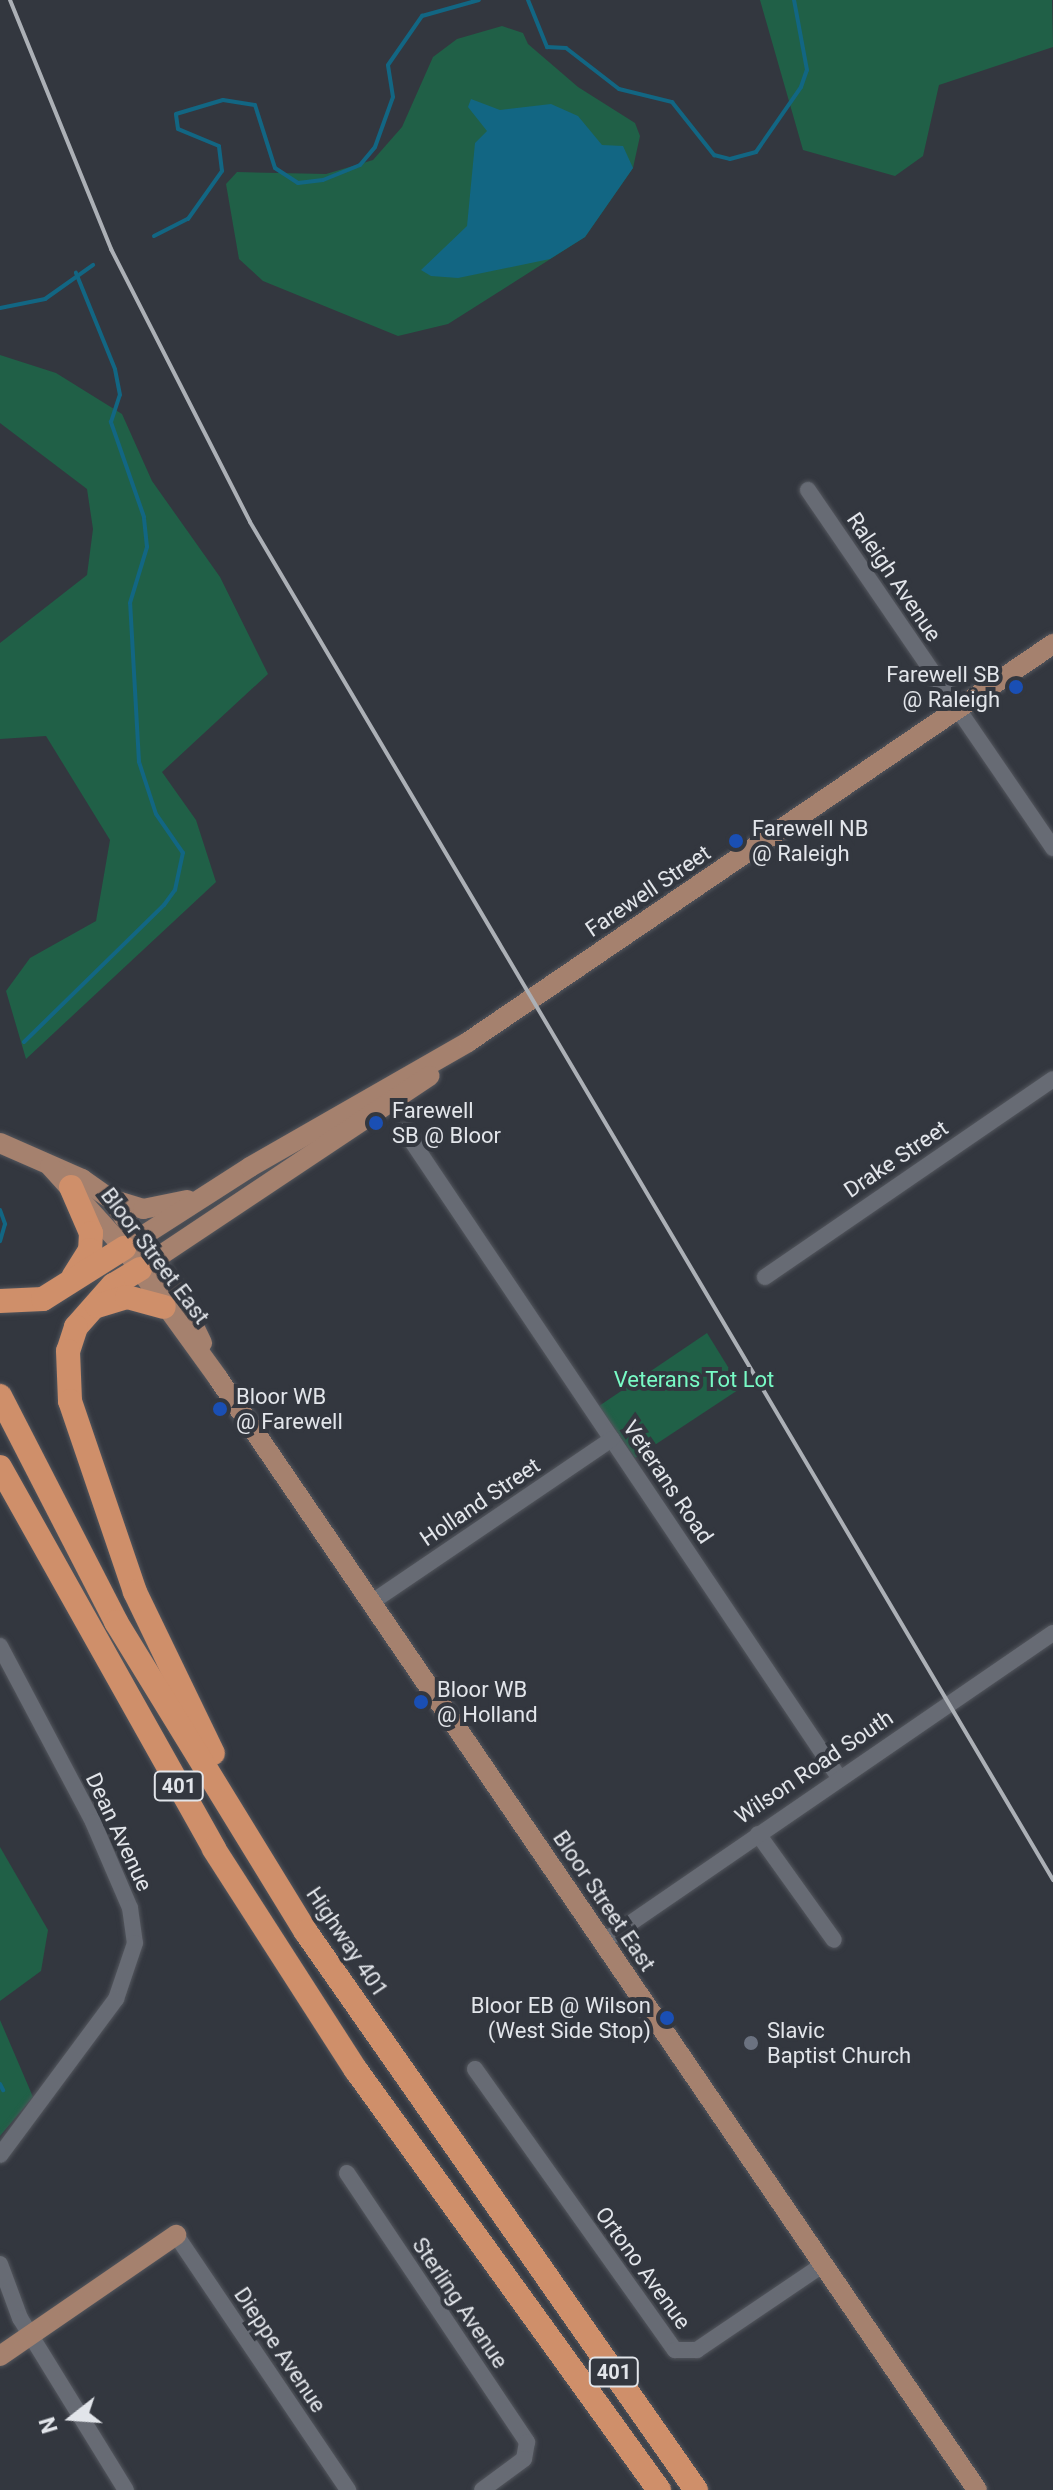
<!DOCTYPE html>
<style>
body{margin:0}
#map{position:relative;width:1053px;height:2490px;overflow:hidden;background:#33373f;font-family:Roboto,sans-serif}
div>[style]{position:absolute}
.green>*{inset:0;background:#206047}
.water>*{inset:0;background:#126683}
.stream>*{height:4px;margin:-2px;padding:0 2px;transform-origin:2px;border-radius:2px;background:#126683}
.roads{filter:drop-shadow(0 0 2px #53565d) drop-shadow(0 0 2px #53565d)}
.minor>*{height:16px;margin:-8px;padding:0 8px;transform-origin:8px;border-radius:8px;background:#676b74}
.major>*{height:20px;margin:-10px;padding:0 10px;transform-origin:10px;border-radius:10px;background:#a5816e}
.highway>*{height:24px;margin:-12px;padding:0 12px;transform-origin:12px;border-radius:12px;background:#cf8f6a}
.rail>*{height:4px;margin:-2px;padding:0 2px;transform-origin:2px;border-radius:2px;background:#acb0b6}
.dots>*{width:22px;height:22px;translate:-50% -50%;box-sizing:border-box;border:4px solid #33373f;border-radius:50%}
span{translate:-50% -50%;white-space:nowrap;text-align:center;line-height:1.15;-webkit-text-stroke:8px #33373f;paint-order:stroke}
.shield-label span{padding:2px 6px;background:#33373f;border:2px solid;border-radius:6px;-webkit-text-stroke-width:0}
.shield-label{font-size:20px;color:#e2e5ea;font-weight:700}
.street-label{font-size:22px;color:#e2e5ea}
.poi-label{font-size:22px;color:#e2e5ea}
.right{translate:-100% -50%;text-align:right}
.left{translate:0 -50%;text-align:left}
.park-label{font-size:22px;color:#78fac5}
.north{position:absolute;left:32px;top:2378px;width:80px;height:80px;-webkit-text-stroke:6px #33373f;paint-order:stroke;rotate:253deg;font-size:22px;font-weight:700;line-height:32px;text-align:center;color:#e2e5ea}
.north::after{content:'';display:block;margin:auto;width:28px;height:36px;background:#e2e5ea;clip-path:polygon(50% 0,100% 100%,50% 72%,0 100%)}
</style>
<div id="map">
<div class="green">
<i style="clip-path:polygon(760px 0,1052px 0,1053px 47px,939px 85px,923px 156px,895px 176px,803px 150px)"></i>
<i style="clip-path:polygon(502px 26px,523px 33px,528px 44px,578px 87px,635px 123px,640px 136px,633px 168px,585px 237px,448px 324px,398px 336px,263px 281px,239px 259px,226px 184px,237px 172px,326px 174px,373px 160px,402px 127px,433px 57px,457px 39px)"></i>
<i style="clip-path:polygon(0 355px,56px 373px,122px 414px,152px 481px,220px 577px,268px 674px,162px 772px,196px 820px,216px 882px,26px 1059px,6px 991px,30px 958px,96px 921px,110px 840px,46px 736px,0 739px,0 643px,87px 575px,93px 529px,87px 489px,0 423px)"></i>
<i style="clip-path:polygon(707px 1333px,741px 1388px,635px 1458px,599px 1406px)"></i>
<i style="clip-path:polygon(0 1847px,48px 1930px,41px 1971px,0 2001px)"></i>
<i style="clip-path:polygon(0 2020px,33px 2097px,0 2136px)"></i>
</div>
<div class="water">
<i style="clip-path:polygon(471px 99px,500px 110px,551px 104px,578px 116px,602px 145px,623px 146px,633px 168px,585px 237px,550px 259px,458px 278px,431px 276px,421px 270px,467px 226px,475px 143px,487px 131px,468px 107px)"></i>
</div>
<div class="stream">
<i style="left:528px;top:0;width:51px;rotate:68deg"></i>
<i style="left:547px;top:47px;width:19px;rotate:3deg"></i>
<i style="left:566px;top:48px;width:67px;rotate:37.7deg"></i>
<i style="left:619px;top:89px;width:55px;rotate:13.8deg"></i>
<i style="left:672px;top:102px;width:68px;rotate:51.6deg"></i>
<i style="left:714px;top:155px;width:16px;rotate:14deg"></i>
<i style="left:730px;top:159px;width:27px;rotate:-15deg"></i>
<i style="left:756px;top:152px;width:79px;rotate:-55.3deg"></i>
<i style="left:801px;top:87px;width:18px;rotate:-71deg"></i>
<i style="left:807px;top:70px;width:71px;rotate:-100.5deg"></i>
<i style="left:154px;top:236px;width:38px;rotate:-27deg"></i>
<i style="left:188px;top:219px;width:59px;rotate:-54.7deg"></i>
<i style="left:222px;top:171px;width:25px;rotate:-97deg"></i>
<i style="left:219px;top:146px;width:44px;rotate:-157.5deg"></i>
<i style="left:178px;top:129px;width:15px;rotate:-98deg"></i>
<i style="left:176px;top:114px;width:49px;rotate:-16.6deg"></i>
<i style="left:223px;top:100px;width:32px;rotate:9deg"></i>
<i style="left:255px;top:105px;width:66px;rotate:72.4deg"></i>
<i style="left:275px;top:168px;width:27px;rotate:33deg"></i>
<i style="left:298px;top:183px;width:25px;rotate:-7deg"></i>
<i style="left:323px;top:180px;width:40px;rotate:-22deg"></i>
<i style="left:360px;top:165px;width:23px;rotate:-50deg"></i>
<i style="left:375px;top:147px;width:53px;rotate:-70.2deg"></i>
<i style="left:393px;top:97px;width:32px;rotate:-99deg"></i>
<i style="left:388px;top:65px;width:60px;rotate:-55.2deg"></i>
<i style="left:422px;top:16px;width:59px;rotate:-15.7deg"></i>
<i style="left:0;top:308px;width:46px;rotate:-11.3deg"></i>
<i style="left:45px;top:299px;width:59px;rotate:-35.3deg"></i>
<i style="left:24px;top:1042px;width:196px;rotate:-44.4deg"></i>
<i style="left:164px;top:905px;width:19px;rotate:-54deg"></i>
<i style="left:175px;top:890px;width:38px;rotate:-78deg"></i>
<i style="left:183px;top:853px;width:47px;rotate:-124.7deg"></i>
<i style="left:156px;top:814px;width:55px;rotate:-108.1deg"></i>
<i style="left:139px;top:762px;width:159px;rotate:-93.2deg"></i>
<i style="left:130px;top:603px;width:59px;rotate:-73.1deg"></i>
<i style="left:147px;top:547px;width:30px;rotate:-96deg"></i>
<i style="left:144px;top:517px;width:101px;rotate:-109.2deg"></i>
<i style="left:111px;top:422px;width:28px;rotate:-72deg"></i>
<i style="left:120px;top:395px;width:26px;rotate:-101deg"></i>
<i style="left:115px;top:369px;width:104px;rotate:-112.1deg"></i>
<i style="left:0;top:1210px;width:15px;rotate:70deg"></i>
<i style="left:5px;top:1224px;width:18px;rotate:106deg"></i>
<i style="left:0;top:2084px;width:7px;rotate:63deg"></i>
</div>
<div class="roads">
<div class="minor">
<i style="left:808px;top:490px;width:434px;rotate:55.6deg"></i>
<i style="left:405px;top:1131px;width:780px;rotate:56.13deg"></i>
<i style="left:765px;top:1277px;width:349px;rotate:-34.5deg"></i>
<i style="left:372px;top:1602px;width:290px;rotate:-34.2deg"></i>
<i style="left:0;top:1646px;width:199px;rotate:62.1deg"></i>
<i style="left:93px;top:1822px;width:94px;rotate:66.7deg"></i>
<i style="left:130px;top:1908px;width:35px;rotate:82deg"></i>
<i style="left:135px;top:1943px;width:59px;rotate:108.7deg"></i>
<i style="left:116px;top:1999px;width:194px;rotate:126.6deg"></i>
<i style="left:758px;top:1834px;width:130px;rotate:54.4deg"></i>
<i style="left:603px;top:1942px;width:546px;rotate:-34.48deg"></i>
<i style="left:475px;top:2069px;width:345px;rotate:54.6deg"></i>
<i style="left:675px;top:2350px;width:22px"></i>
<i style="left:697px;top:2350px;width:153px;rotate:-34.1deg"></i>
<i style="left:347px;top:2173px;width:324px;rotate:56.2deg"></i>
<i style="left:527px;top:2442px;width:17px;rotate:100deg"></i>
<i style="left:524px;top:2459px;width:52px;rotate:143.6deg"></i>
<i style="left:176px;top:2235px;width:308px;rotate:56deg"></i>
<i style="left:0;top:2264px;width:58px;rotate:69.7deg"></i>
<i style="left:20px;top:2318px;width:202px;rotate:58.4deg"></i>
</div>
<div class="major">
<i style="left:0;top:1143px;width:90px;rotate:23.7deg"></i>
<i style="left:82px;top:1179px;width:35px;rotate:35deg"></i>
<i style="left:111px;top:1199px;width:120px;rotate:54.9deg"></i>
<i style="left:180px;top:1297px;width:51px;rotate:64.4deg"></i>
<i style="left:50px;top:1166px;width:110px;rotate:47.9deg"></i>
<i style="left:124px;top:1248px;width:160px;rotate:54.1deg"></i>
<i style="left:218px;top:1378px;width:1346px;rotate:55.68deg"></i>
<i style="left:111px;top:1199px;width:34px;rotate:17deg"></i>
<i style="left:143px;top:1209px;width:45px;rotate:-11.6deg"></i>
<i style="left:124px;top:1248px;width:150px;rotate:-32.7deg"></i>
<i style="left:250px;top:1167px;width:251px;rotate:-29.8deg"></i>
<i style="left:468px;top:1042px;width:708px;rotate:-34.23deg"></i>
<i style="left:140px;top:1269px;width:348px;rotate:-33.7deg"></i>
<i style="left:0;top:2356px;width:214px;rotate:-34.5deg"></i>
</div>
<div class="highway">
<i style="left:71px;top:1187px;width:50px;rotate:66.5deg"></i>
<i style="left:91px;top:1233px;width:17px;rotate:93deg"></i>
<i style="left:90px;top:1250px;width:31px;rotate:122deg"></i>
<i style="left:140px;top:1269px;width:31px;rotate:149deg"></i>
<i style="left:113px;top:1285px;width:56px;rotate:131.4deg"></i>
<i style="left:76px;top:1327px;width:25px;rotate:108deg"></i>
<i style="left:68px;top:1351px;width:50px;rotate:87.7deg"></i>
<i style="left:70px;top:1401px;width:202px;rotate:71.2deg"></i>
<i style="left:135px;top:1592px;width:179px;rotate:64.2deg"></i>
<i style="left:0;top:1301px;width:43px;rotate:-2.7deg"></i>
<i style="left:43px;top:1299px;width:96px;rotate:-32.2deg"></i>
<i style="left:97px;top:1306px;width:31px;rotate:-17deg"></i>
<i style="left:127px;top:1297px;width:38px;rotate:15deg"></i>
<i style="left:0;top:1396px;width:254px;rotate:62.8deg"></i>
<i style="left:116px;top:1622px;width:364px;rotate:58.5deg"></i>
<i style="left:306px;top:1932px;width:681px;rotate:55.05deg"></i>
<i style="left:0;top:1467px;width:438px;rotate:60.7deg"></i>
<i style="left:214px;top:1849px;width:263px;rotate:57.3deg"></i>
<i style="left:356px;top:2070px;width:518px;rotate:54.19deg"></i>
</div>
</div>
<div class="rail">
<i style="left:10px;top:0;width:269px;rotate:67.9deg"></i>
<i style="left:111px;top:249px;width:306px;rotate:63deg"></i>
<i style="left:250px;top:522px;width:1578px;rotate:59.4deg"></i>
</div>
<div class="dots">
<i style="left:1016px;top:687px;background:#1a4fb4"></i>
<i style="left:736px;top:841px;background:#1a4fb4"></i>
<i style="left:376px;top:1123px;background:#1a4fb4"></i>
<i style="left:220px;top:1409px;background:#1a4fb4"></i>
<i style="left:421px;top:1702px;background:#1a4fb4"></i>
<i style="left:667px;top:2018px;background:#1a4fb4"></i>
<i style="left:751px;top:2043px;background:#6b7280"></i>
</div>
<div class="shield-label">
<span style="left:179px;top:1786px">401</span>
<span style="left:614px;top:2372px">401</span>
</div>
<div class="street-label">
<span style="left:894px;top:577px;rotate:56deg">Raleigh Avenue</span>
<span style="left:648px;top:891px;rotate:-34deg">Farewell Street</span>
<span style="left:896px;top:1159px;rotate:-34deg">Drake Street</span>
<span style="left:155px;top:1256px;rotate:53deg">Bloor Street East</span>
<span style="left:668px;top:1482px;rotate:56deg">Veterans Road</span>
<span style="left:480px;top:1502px;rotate:-34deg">Holland Street</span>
<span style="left:814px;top:1767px;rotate:-34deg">Wilson Road South</span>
<span style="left:119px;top:1832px;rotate:65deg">Dean Avenue</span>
<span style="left:604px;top:1901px;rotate:56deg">Bloor Street East</span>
<span style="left:347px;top:1942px;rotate:56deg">Highway 401</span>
<span style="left:643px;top:2268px;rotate:54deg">Ortono Avenue</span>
<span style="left:460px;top:2303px;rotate:56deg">Sterling Avenue</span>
<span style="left:280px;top:2350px;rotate:56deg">Dieppe Avenue</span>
</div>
<div class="poi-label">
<span class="right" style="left:1000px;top:687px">Farewell SB<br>@ Raleigh</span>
<span class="left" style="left:752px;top:841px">Farewell NB<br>@ Raleigh</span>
<span class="left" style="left:392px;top:1123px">Farewell<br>SB @ Bloor</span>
<span class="left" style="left:236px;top:1409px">Bloor WB<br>@ Farewell</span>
<span class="left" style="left:437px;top:1702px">Bloor WB<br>@ Holland</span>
<span class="right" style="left:651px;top:2018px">Bloor EB @ Wilson<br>(West Side Stop)</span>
<span class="left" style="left:767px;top:2043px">Slavic<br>Baptist Church</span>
</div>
<div class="park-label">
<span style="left:694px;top:1380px">Veterans Tot Lot</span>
</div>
<div class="north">N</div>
</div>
